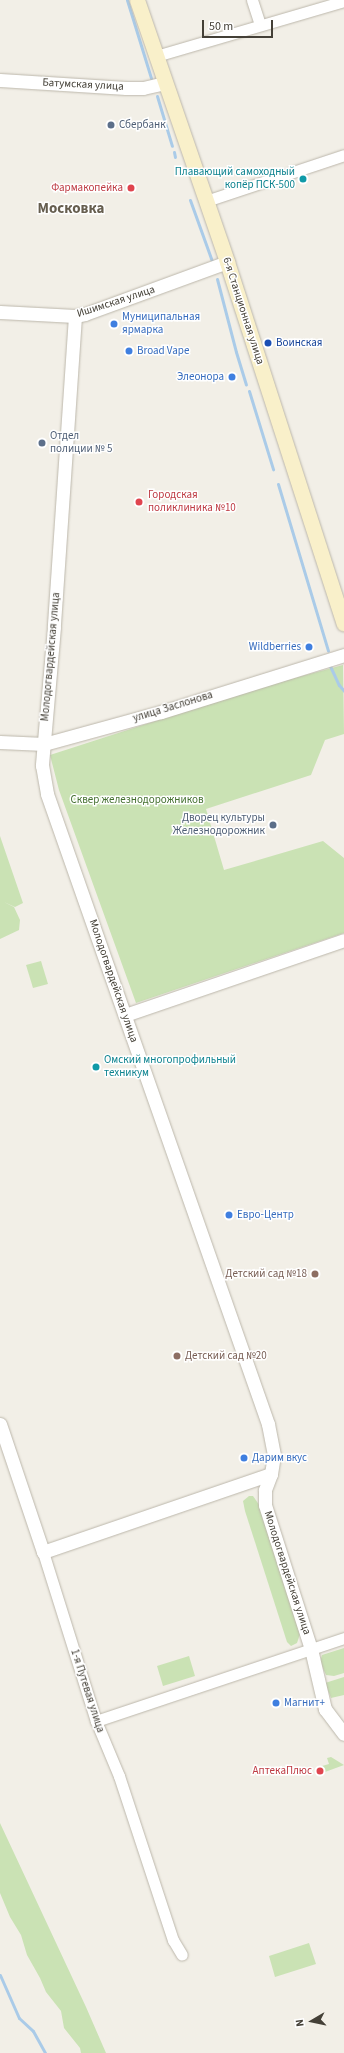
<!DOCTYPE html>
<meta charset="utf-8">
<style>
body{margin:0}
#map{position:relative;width:344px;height:2053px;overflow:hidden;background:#f2efe7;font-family:"Source Sans 3",sans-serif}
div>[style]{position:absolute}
.green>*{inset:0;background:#cae2b4}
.stream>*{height:3px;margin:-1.5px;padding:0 1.5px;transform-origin:1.5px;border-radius:1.5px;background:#aacbe8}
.roads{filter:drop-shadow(0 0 1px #bcb7ab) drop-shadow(0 0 1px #bcb7ab)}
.minor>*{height:11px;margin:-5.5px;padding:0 5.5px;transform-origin:5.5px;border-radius:5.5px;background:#fff}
.tertiary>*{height:13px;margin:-6.5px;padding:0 6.5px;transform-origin:6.5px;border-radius:6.5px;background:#fff}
.secondary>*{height:15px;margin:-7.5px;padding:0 7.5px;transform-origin:7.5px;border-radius:7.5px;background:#f9f0ca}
.dots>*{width:11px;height:11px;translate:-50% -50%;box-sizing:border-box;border:2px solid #fff;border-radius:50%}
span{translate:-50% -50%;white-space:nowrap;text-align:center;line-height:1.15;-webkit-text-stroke:3px #fff;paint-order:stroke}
.street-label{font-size:11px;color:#444037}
.service-label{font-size:11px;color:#4e5e75}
.left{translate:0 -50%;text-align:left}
.right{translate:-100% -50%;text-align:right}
.culture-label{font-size:11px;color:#0d838f}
.health-label{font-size:11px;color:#be3a42}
.shop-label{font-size:11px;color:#366cbe}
.transit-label{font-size:11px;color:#164399}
.park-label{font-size:11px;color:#447030}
.education-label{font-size:11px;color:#785e54}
.district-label{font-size:15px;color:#665e4f;font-weight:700}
.north{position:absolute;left:292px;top:2001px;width:40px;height:40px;-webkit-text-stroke:3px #fff;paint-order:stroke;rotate:261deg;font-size:11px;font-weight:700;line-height:16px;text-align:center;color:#444037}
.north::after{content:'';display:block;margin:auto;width:14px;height:18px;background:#444037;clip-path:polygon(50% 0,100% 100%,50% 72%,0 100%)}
.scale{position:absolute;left:202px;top:20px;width:71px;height:18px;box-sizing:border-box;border:2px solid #444037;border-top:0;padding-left:5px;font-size:12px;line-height:14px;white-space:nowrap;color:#444037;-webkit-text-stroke:3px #fff;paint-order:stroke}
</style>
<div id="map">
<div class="green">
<i style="clip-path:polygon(343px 665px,344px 734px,325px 740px,311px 775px,206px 809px,224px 870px,323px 841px,344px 858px,344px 933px,136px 1003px,59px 790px,50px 755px,261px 687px)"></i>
<i style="clip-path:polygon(0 836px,23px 903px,15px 907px,4px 902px,14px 907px,20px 920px,19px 930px,0 939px)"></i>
<i style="clip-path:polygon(41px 961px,48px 984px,33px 988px,26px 965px)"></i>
<i style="clip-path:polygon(249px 1496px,253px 1496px,260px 1506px,300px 1634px,297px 1643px,291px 1646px,287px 1642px,245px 1511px,243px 1501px)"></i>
<i style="clip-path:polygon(344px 1648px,344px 1673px,334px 1676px,326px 1675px,320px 1662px,322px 1655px)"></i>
<i style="clip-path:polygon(189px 1656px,195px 1676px,163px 1686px,157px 1666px)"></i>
<i style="clip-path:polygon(344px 1677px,344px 1695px,331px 1698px,325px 1683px)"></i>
<i style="clip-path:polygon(331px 1757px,344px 1765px,325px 1772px,322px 1766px,329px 1764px,327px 1758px)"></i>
<i style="clip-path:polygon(0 1823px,86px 2007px,106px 2053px,81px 2053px,80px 2048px,64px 2028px,61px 2011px,46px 1992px,40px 1978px,27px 1955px,21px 1935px,10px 1917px,0 1893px)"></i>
<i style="clip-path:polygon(309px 1943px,316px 1964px,275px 1977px,269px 1956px)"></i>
</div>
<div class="stream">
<i style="left:127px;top:0;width:82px;rotate:72.9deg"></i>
<i style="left:157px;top:96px;width:52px;rotate:73.3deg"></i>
<i style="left:174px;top:152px;width:5px;rotate:79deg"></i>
<i style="left:190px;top:200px;width:65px;rotate:70.2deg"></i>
<i style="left:217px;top:279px;width:75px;rotate:75.4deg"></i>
<i style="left:236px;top:352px;width:34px;rotate:73deg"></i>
<i style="left:249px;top:391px;width:82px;rotate:72.9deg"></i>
<i style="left:278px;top:484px;width:174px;rotate:73.3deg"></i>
<i style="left:330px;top:666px;width:21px;rotate:65deg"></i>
<i style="left:339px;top:685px;width:8px;rotate:50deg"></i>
<i style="left:0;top:1975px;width:47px;rotate:66.2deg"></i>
<i style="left:19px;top:2018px;width:19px;rotate:43deg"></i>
<i style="left:33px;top:2031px;width:25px;rotate:61deg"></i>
</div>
<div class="roads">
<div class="minor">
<i style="left:252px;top:0;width:26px;rotate:72deg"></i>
<i style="left:156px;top:56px;width:196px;rotate:-16.3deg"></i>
<i style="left:206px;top:201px;width:145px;rotate:-18.4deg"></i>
<i style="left:43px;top:1552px;width:177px;rotate:72.6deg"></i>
<i style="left:96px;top:1721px;width:60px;rotate:67.3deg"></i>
<i style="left:119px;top:1776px;width:173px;rotate:71.8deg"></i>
<i style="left:173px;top:1940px;width:17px;rotate:59deg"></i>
<i style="left:96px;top:1721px;width:262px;rotate:-18.5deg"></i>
</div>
<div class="tertiary">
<i style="left:0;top:80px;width:126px;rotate:3.6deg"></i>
<i style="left:126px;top:88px;width:17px"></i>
<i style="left:143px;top:88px;width:23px;rotate:-13deg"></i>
<i style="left:0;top:312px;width:75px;rotate:3.1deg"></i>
<i style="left:75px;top:316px;width:10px;rotate:-11deg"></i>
<i style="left:85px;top:314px;width:151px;rotate:-20.1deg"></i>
<i style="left:75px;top:316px;width:312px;rotate:93.9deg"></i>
<i style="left:54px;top:627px;width:139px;rotate:95deg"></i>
<i style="left:42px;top:765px;width:29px;rotate:80deg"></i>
<i style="left:47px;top:794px;width:668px;rotate:70.67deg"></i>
<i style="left:268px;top:1424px;width:32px;rotate:79deg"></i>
<i style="left:274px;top:1455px;width:19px;rotate:99deg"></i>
<i style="left:271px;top:1474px;width:17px;rotate:111deg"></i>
<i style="left:265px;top:1490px;width:15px;rotate:90deg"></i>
<i style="left:265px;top:1505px;width:151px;rotate:72.3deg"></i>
<i style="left:311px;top:1649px;width:62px;rotate:76.9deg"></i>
<i style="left:325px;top:1709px;width:31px;rotate:53deg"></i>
<i style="left:0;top:742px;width:44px;rotate:2.6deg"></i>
<i style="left:44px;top:744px;width:121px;rotate:-15.3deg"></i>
<i style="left:161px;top:712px;width:192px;rotate:-17.3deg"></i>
<i style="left:125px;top:1015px;width:231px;rotate:-18.9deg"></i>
<i style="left:0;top:1424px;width:135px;rotate:71.4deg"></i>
<i style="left:43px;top:1552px;width:241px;rotate:-18.9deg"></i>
</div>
<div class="secondary">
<i style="left:137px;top:0;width:277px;rotate:71deg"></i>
<i style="left:227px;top:262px;width:380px;rotate:72.1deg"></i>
</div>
</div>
<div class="dots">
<i style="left:111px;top:125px;background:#5c6f8a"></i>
<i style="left:303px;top:179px;background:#0f9aa8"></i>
<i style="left:131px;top:188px;background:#e0444e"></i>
<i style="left:114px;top:324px;background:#3f7fe0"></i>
<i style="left:268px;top:343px;background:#1a4fb4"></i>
<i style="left:129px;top:351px;background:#3f7fe0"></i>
<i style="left:232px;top:377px;background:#3f7fe0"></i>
<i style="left:42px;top:443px;background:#5c6f8a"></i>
<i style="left:139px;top:502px;background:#e0444e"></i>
<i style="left:309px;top:647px;background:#3f7fe0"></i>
<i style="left:273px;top:825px;background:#5c6f8a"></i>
<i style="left:96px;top:1067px;background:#0f9aa8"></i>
<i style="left:229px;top:1215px;background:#3f7fe0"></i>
<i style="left:315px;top:1274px;background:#8d6e63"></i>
<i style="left:177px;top:1356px;background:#8d6e63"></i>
<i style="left:244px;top:1458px;background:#3f7fe0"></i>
<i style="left:276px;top:1703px;background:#3f7fe0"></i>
<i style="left:320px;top:1771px;background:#e0444e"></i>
</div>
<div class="street-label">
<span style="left:83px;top:85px;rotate:3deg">Батумская улица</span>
<span style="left:116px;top:302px;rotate:-18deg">Ишимская улица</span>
<span style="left:243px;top:311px;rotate:72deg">6-я Станционная улица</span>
<span style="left:51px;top:657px;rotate:-85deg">Молодогвардейская улица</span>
<span style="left:173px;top:707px;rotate:-17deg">улица Заслонова</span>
<span style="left:113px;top:981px;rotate:71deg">Молодогвардейская улица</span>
<span style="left:287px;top:1573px;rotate:72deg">Молодогвардейская улица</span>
<span style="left:87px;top:1691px;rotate:72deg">1-я Путевая улица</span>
</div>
<div class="service-label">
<span class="left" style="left:119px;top:125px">Сбербанк</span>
<span class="left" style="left:50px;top:443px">Отдел<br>полиции № 5</span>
<span class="right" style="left:265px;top:825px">Дворец культуры<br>Железнодорожник</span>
</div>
<div class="culture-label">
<span class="right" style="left:295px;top:179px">Плавающий самоходный<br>копёр ПСК-500</span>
<span class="left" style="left:104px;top:1067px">Омский многопрофильный<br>техникум</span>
</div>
<div class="health-label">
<span class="right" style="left:123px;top:188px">Фармакопейка</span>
<span class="left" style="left:148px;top:502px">Городская<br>поликлиника №10</span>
<span class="right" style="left:312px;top:1771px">АптекаПлюс</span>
</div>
<div class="shop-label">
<span class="left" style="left:122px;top:324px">Муниципальная<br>ярмарка</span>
<span class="left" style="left:137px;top:351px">Broad Vape</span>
<span class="right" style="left:224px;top:377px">Элеонора</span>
<span class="right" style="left:301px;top:647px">Wildberries</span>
<span class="left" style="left:237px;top:1215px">Евро-Центр</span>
<span class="left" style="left:252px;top:1458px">Дарим вкус</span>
<span class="left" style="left:284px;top:1703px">Магнит+</span>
</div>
<div class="transit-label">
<span class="left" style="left:276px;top:343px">Воинская</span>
</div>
<div class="park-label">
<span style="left:137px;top:800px">Сквер железнодорожников</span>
</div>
<div class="education-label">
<span class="right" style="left:307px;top:1274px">Детский сад №18</span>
<span class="left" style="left:185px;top:1356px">Детский сад №20</span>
</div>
<div class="district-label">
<span style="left:71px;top:209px">Московка</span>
</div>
<div class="north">N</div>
<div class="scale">50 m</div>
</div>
